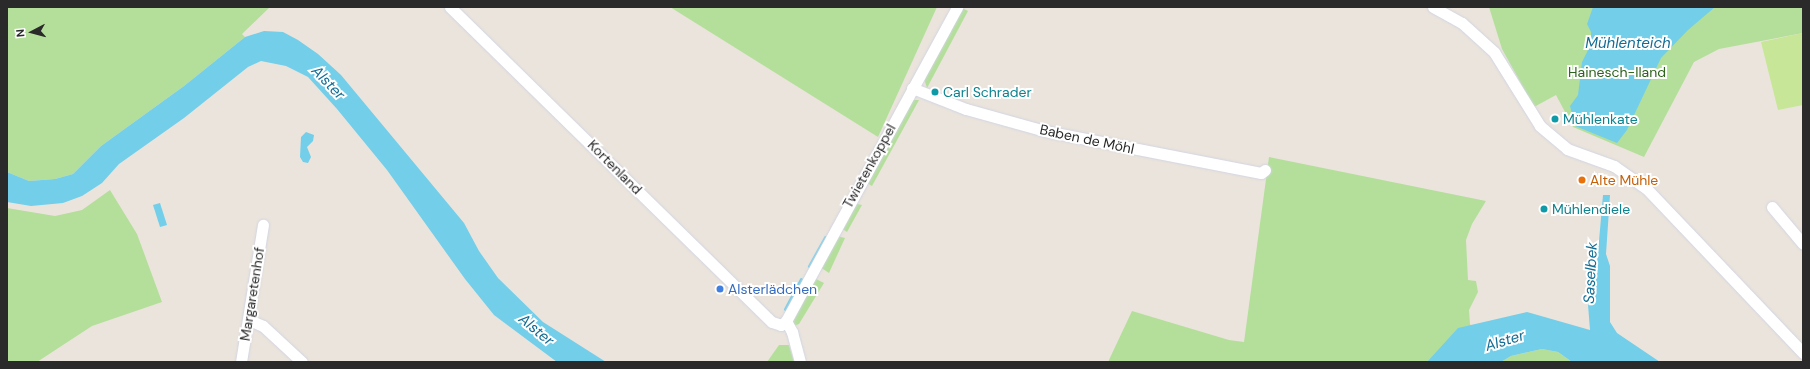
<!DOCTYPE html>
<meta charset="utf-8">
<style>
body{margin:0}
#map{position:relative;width:1810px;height:369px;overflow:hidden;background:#ebe4dc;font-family:"DM Sans",sans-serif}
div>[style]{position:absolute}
.green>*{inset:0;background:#b4df9b}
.pitch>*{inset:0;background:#c7e697}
.water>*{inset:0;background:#73cee9}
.stream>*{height:3px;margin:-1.5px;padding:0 1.5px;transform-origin:1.5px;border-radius:1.5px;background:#73cee9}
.roads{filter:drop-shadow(0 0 1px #d1d5e2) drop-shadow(0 0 1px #d1d5e2)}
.minor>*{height:11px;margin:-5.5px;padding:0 5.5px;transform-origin:5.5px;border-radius:5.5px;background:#fff}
.dots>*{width:11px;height:11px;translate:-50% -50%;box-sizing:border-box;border:2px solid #fff;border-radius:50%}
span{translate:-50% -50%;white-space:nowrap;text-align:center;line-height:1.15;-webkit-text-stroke:4px #fff;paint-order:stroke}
.park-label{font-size:14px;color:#2e631d}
.culture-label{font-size:14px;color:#0d838f}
.left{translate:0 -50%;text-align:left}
.street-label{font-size:14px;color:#2a2a2a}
.food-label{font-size:14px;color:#c56008}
.shop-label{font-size:14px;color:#366cbe}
.water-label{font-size:15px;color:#136c94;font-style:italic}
.frame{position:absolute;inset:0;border:8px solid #2a2a2a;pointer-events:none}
.north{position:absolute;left:12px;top:12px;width:40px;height:40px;-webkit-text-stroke:3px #fff;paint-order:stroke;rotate:264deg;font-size:11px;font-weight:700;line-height:16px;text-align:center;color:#2a2a2a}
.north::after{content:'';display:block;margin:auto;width:14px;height:18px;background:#2a2a2a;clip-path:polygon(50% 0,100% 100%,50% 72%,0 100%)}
</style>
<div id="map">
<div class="green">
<i style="clip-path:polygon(7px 7px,270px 7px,242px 34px,245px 37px,184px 86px,101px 146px,73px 174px,55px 179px,29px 181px,7px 172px)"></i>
<i style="clip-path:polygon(670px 7px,937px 7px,878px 137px)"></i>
<i style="clip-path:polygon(1489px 7px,1803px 7px,1803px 33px,1719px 49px,1694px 62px,1644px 157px,1573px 127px,1556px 95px,1534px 107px,1502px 49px)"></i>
<i style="clip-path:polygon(962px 8px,968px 11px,927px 88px,924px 79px)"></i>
<i style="clip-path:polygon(913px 100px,919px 100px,872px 186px,867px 183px)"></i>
<i style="clip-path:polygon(1269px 157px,1486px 201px,1472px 224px,1466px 240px,1468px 280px,1476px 281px,1478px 292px,1469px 310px,1470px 324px,1487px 362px,1108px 362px,1132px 311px,1229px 340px,1244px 342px)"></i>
<i style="clip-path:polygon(110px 190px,137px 234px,162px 302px,92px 326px,37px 362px,7px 362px,7px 208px,55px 216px,82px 210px)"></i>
<i style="clip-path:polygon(853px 203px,862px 205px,847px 232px,841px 228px)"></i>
<i style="clip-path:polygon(837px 236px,845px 238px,829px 273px,820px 267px)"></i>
<i style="clip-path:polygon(814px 278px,824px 283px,799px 324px,794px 326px,792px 321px)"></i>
<i style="clip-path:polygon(779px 345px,789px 345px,794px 362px,767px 362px)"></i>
<i style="clip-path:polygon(1542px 349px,1558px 352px,1572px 362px,1501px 362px,1511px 356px)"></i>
</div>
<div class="pitch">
<i style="clip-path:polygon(1803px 33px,1803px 105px,1778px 110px,1761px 42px)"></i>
</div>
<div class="water">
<i style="clip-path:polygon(1593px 7px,1715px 7px,1688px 30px,1661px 58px,1627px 130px,1617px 143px,1575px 126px,1570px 106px,1578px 95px,1582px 62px,1591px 44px,1591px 32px,1587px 24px)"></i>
<i style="clip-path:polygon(264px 31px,283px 32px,298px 40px,318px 54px,341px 75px,464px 223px,479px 251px,498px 278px,543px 322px,606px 362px,557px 362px,494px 315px,465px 279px,387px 170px,337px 109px,308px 77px,286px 66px,261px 61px,248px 67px,184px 118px,119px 164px,102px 183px,82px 196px,63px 203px,31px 206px,7px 202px,7px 172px,29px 181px,55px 179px,73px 174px,101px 146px,184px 86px,245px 37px)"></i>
<i style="clip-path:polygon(306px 132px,314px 135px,313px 141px,307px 147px,311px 157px,308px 163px,303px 162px,300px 157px,301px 137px)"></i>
<i style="clip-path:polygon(1603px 195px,1610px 195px,1606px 254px,1610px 266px,1610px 322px,1617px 333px,1660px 362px,1572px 362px,1558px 352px,1542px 349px,1511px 356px,1501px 362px,1427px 362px,1458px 328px,1527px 312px,1590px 330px,1587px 292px,1597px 264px)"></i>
<i style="clip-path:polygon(160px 203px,167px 225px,160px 227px,153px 205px)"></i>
</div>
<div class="stream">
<i style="left:809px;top:266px;width:33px;rotate:-61deg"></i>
<i style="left:785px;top:309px;width:34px;rotate:-62deg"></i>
</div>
<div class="roads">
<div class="minor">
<i style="left:450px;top:7px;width:450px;rotate:44.4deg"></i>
<i style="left:772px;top:322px;width:9px;rotate:18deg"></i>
<i style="left:781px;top:325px;width:6px;rotate:-39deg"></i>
<i style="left:786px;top:321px;width:358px;rotate:-61.4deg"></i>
<i style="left:1433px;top:7px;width:33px;rotate:29deg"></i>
<i style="left:1462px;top:23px;width:43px;rotate:42.2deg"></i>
<i style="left:1494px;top:52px;width:87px;rotate:58.1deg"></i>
<i style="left:1540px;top:126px;width:35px;rotate:40deg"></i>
<i style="left:1567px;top:149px;width:50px;rotate:19.9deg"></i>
<i style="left:1614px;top:166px;width:39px;rotate:35deg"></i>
<i style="left:1646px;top:188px;width:228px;rotate:46.4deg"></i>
<i style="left:912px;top:88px;width:58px;rotate:21.3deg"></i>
<i style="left:966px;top:109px;width:82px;rotate:15.6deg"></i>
<i style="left:1045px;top:131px;width:220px;rotate:11deg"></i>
<i style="left:1261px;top:173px;width:5px;rotate:-37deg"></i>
<i style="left:1772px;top:207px;width:48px;rotate:50deg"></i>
<i style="left:249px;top:320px;width:15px;rotate:23deg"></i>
<i style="left:263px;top:326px;width:53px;rotate:42.7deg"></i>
<i style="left:786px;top:321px;width:13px;rotate:61deg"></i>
<i style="left:792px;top:332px;width:31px;rotate:75deg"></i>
<i style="left:241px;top:362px;width:139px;rotate:-80.9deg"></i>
</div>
</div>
<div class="dots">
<i style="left:935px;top:92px;background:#0f9aa8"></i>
<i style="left:1555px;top:119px;background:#0f9aa8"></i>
<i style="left:1582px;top:180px;background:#e8710a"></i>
<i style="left:1544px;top:209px;background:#0f9aa8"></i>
<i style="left:720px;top:289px;background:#3f7fe0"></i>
</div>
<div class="park-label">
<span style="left:1617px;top:72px">Hainesch-Iland</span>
</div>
<div class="culture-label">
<span class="left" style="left:943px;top:92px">Carl Schrader</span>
<span class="left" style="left:1563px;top:119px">Mühlenkate</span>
<span class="left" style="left:1552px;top:209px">Mühlendiele</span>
</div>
<div class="street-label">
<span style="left:1087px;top:139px;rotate:12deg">Baben de Möhl</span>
<span style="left:869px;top:166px;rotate:-61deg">Twietenkoppel</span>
<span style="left:615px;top:167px;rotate:45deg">Kortenland</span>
<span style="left:252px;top:294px;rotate:-81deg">Margaretenhof</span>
</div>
<div class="food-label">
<span class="left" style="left:1590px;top:180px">Alte Mühle</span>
</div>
<div class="shop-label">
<span class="left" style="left:728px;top:289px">Alsterlädchen</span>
</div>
<div class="water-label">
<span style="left:1628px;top:44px">Mühlenteich</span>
<span style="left:328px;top:83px;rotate:46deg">Alster</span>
<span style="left:1591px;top:273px;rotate:-87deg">Saselbek</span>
<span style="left:536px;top:330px;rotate:40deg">Alster</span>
<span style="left:1505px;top:341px;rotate:-17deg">Alster</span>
</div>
<div class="frame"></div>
<div class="north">N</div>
</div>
